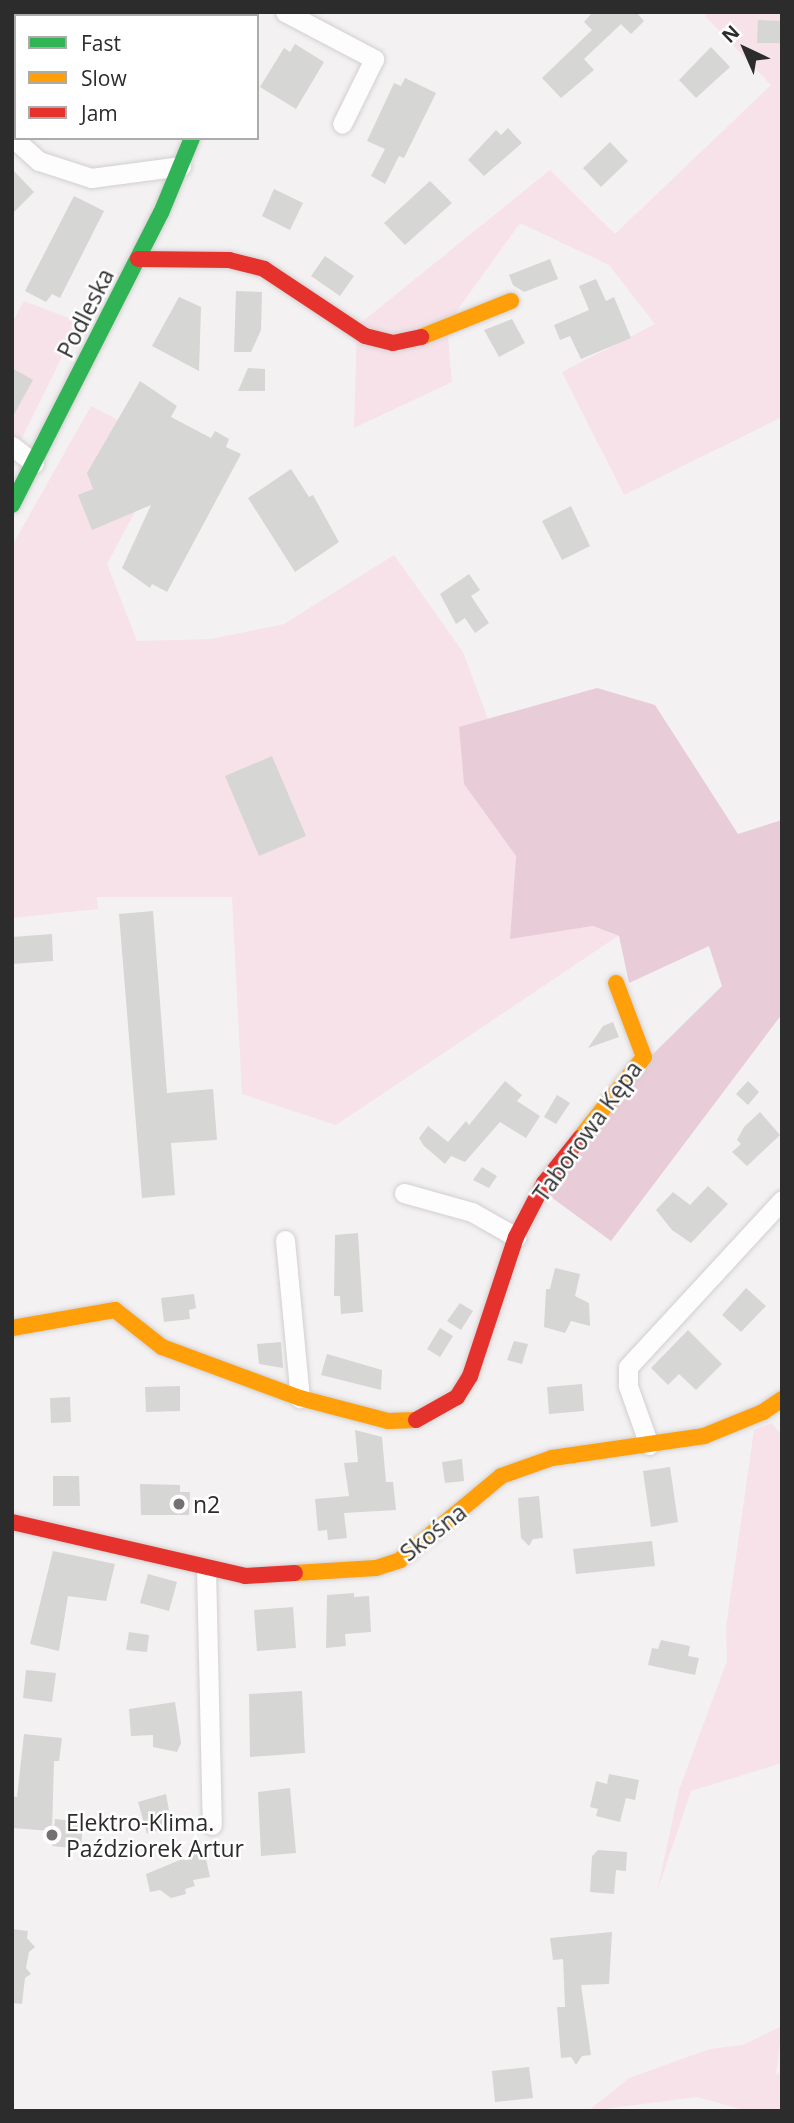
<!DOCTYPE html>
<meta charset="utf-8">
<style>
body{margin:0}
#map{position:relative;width:794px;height:2123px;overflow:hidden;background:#f4f1f2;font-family:"Open Sans",sans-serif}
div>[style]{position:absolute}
.green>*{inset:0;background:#f7e2ea}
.forest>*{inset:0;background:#e8ccd7}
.building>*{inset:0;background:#d6d6d5}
.roads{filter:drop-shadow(0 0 2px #d1cfd0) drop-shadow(0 0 2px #d1cfd0)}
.street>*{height:19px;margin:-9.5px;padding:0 9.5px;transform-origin:9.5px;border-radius:9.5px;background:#fdfdfd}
.fast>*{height:16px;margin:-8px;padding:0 8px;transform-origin:8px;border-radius:8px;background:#30b455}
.slow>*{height:16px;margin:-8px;padding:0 8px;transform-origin:8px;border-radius:8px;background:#ff9f0a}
.jam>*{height:16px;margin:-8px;padding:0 8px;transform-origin:8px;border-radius:8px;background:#e5322d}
.dots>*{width:19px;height:19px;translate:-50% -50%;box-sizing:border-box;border:4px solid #fff;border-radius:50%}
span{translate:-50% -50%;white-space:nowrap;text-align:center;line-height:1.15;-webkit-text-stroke:5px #fff;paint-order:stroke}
.street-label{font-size:23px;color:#2d2c2c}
.poi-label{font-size:23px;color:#2d2c2c}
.left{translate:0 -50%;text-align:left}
.frame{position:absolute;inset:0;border:14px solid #2d2c2c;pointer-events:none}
.legend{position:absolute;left:14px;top:14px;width:245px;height:126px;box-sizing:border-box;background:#fff;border:2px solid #ababab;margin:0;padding:9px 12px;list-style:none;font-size:21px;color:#2d2c2c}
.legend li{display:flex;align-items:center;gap:14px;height:35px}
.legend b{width:35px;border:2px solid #ababab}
.north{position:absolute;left:710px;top:14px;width:70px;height:70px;-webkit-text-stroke:5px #fff;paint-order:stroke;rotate:316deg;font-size:19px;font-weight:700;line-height:28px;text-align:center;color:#2d2c2c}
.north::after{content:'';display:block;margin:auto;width:24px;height:32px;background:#2d2c2c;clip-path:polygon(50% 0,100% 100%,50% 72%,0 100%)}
</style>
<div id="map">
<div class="green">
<i style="clip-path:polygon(710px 12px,782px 12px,782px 417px,624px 495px,562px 372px,655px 324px,609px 265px,520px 223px,456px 312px,448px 337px,452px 382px,354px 428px,357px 326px,550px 170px,615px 234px,771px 85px,705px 16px)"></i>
<i style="clip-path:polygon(24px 301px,79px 322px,12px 458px,12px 323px)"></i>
<i style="clip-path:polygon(91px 406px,170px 447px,107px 564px,137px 641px,211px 639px,284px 624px,394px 555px,463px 652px,488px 719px,459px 728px,464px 784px,516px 856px,510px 939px,593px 926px,618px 936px,336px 1125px,242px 1094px,232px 897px,97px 897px,98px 909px,12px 918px,12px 546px)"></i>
<i style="clip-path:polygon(772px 1423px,782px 1436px,782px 1763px,691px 1791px,657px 1892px,679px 1790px,727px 1661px,726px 1627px,754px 1430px)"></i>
<i style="clip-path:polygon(782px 2026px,776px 2075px,782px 2072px,782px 2111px,748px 2111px,697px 2097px,588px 2111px,629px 2078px,710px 2049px,743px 2045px)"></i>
</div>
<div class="forest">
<i style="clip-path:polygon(597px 688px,655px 705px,738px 834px,782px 820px,782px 1014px,611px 1241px,547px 1194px,650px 1057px,722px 986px,709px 946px,629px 983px,619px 936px,593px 926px,510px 939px,516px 856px,464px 784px,459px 727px)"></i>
</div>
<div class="building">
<i style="clip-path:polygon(593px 12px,636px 12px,644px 21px,631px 34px,621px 24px,584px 59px,594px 70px,561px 98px,542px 78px,592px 30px,584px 22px)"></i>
<i style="clip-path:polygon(758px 20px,782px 21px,781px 43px,757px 43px)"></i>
<i style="clip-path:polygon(295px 44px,324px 62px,296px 109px,260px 87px,284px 48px,290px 52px)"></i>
<i style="clip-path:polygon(711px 47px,730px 67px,696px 98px,679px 80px)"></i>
<i style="clip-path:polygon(405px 78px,436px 93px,404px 158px,399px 156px,385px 184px,371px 176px,385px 149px,367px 141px,394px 83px,401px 86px)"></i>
<i style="clip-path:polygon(508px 128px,522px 143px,484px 176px,468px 160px,496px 130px,501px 135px)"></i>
<i style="clip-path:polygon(610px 142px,628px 161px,601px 187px,583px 168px)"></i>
<i style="clip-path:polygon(12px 169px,34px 192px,12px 214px)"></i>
<i style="clip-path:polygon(430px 181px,452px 203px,405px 245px,384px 223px)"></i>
<i style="clip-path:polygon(274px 189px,303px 203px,290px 230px,262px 216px)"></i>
<i style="clip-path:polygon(74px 196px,104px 211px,60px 298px,52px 294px,46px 302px,25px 291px)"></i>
<i style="clip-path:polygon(325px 256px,354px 276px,340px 296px,311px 276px)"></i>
<i style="clip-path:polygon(550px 259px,558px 279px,524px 292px,513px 285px,509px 275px)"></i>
<i style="clip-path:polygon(596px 279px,606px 301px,614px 297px,631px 338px,581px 359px,570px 336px,560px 340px,554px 325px,589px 310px,579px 286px)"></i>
<i style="clip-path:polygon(236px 291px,262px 292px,261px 330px,251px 352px,234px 352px)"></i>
<i style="clip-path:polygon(179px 297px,201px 307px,199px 371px,152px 346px)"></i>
<i style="clip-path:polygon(512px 319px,525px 343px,499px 357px,484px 330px)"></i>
<i style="clip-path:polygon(12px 368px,33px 380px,12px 418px)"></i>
<i style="clip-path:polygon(248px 368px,265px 369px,265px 391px,238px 391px)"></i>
<i style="clip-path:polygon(140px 381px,177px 406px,171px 417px,211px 438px,215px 431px,229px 439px,226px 447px,241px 454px,167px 592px,152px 584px,150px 588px,122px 568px,151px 505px,92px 530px,78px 495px,93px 489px,87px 473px)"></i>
<i style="clip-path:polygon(291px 469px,309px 497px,313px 495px,339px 542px,295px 572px,248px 498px)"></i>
<i style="clip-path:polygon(571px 506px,590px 546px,562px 560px,542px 521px)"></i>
<i style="clip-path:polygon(469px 574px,480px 590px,471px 596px,489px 623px,475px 633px,465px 618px,456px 624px,440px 594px)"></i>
<i style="clip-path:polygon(272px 756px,306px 836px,259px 856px,225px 776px)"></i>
<i style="clip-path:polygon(153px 911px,167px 1093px,213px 1089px,217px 1140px,171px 1143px,175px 1195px,142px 1198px,119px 914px)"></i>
<i style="clip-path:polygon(52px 934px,53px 961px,12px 964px,12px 937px)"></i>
<i style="clip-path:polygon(613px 1022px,619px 1037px,588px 1048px,603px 1026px)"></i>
<i style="clip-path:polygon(505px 1081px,522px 1095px,517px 1101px,540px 1116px,526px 1138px,500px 1122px,465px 1162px,451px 1156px,445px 1164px,424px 1146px,419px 1138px,428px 1126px,448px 1142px,466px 1121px,469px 1125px)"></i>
<i style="clip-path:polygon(748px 1081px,759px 1092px,748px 1105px,736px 1094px)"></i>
<i style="clip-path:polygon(557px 1095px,570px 1103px,556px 1124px,544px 1117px)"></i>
<i style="clip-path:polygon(760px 1112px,780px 1135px,747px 1166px,732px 1152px,741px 1144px,737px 1140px,744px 1127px)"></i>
<i style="clip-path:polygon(482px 1167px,497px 1176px,489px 1188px,473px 1180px)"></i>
<i style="clip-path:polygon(708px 1186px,728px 1204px,691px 1243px,672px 1230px,656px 1210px,673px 1192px,690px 1205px)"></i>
<i style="clip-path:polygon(358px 1233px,363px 1312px,341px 1314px,340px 1296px,334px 1296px,335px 1235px)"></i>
<i style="clip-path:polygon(555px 1268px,580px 1274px,575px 1296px,589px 1303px,590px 1326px,571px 1321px,565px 1333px,544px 1327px,546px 1289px,550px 1289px)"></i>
<i style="clip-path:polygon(746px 1288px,766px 1306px,741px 1332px,722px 1315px)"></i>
<i style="clip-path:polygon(194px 1294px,196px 1308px,189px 1310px,190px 1319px,164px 1322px,161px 1298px)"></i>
<i style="clip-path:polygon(460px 1303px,473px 1311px,461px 1330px,447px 1321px)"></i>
<i style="clip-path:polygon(440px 1328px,453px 1336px,440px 1357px,427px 1349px)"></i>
<i style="clip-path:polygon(688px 1330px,722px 1364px,696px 1390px,679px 1374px,668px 1385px,651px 1368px)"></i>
<i style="clip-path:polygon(514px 1341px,528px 1344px,522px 1364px,507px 1360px)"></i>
<i style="clip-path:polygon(281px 1342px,283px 1368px,259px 1364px,257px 1344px)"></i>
<i style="clip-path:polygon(327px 1354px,382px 1370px,381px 1390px,321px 1375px)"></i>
<i style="clip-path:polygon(582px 1384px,584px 1411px,549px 1414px,547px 1387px)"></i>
<i style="clip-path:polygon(180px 1386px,180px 1411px,146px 1412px,145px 1387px)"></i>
<i style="clip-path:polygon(70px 1397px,71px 1422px,51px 1423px,50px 1398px)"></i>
<i style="clip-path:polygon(355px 1430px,382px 1437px,386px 1482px,393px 1482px,396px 1510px,344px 1513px,347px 1538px,328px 1540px,327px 1530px,318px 1531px,315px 1499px,349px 1496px,344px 1463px,358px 1462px)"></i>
<i style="clip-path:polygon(462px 1459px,464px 1481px,445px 1483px,442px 1462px)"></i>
<i style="clip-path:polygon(670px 1467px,678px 1522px,651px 1527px,643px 1471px)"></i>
<i style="clip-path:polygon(53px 1476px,79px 1476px,80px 1506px,53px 1506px)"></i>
<i style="clip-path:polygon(140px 1484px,180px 1485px,180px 1492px,190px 1492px,189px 1515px,141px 1515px)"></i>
<i style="clip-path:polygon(539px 1496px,543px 1538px,533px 1539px,529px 1546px,521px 1538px,518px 1498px)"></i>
<i style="clip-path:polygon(652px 1541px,655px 1566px,576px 1574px,573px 1549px)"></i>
<i style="clip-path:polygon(53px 1551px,115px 1564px,106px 1601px,68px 1596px,59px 1651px,30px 1644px)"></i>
<i style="clip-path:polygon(148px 1574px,177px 1582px,169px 1611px,140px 1603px)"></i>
<i style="clip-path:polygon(354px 1593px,354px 1597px,369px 1596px,371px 1632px,345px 1634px,346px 1646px,326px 1648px,327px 1595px)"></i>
<i style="clip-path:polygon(293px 1607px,296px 1648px,257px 1651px,254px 1610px)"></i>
<i style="clip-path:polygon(129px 1632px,149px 1635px,147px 1652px,126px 1650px)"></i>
<i style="clip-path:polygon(661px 1640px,690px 1646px,688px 1656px,699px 1658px,695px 1675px,648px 1665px,652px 1648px,658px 1649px)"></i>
<i style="clip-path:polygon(26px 1670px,56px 1673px,52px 1702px,23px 1698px)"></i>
<i style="clip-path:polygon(302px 1691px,305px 1753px,250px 1757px,249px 1694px)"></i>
<i style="clip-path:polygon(175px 1702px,181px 1743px,177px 1752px,153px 1747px,153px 1735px,131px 1736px,129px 1709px)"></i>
<i style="clip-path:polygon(24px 1734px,62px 1738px,59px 1761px,54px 1761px,52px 1831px,12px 1828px,12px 1796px,17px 1797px)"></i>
<i style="clip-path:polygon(609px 1774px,639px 1780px,635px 1800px,626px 1798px,620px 1822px,596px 1816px,598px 1809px,590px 1807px,596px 1781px,607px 1784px)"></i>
<i style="clip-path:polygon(290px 1788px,296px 1853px,261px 1856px,258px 1792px)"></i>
<i style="clip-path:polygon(166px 1794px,172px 1827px,147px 1834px,138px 1802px)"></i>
<i style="clip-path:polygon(55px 1819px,83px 1822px,81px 1849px,52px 1846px)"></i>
<i style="clip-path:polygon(204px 1850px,210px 1877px,193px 1880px,195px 1886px,185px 1889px,186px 1894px,171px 1898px,160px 1890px,150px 1892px,146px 1874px)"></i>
<i style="clip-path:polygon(598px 1850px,627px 1852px,626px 1871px,616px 1870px,614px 1894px,590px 1892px,592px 1856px)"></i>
<i style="clip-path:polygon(12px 1929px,28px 1931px,27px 1938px,35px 1947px,29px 1952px,26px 1968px,31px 1974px,25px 1978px,22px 2004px,12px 2003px)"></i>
<i style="clip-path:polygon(612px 1932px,609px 1984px,581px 1985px,591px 2055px,582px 2056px,576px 2065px,571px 2057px,561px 2058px,557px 2007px,565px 2007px,563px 1959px,553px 1960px,550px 1938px)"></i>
<i style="clip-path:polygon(529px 2067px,533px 2098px,495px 2102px,492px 2071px)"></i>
</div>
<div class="roads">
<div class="street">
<i style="left:285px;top:12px;width:101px;rotate:27.8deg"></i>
<i style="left:374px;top:59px;width:72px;rotate:116.2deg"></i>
<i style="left:12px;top:137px;width:36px;rotate:42deg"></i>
<i style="left:39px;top:161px;width:55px;rotate:18.1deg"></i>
<i style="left:91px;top:178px;width:91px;rotate:-7.6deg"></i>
<i style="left:12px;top:446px;width:28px;rotate:38deg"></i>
<i style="left:404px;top:1193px;width:71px;rotate:15.6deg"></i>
<i style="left:472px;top:1212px;width:51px;rotate:29.6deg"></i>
<i style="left:285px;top:1240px;width:159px;rotate:84.6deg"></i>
<i style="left:649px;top:1445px;width:63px;rotate:-109.6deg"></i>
<i style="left:628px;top:1386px;width:19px;rotate:-90deg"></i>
<i style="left:628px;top:1367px;width:227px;rotate:-47.3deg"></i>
<i style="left:206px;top:1568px;width:257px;rotate:88.7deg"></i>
</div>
<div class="fast">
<i style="left:12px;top:505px;width:328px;rotate:-63deg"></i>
<i style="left:161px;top:213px;width:81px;rotate:-67.5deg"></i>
</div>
<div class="slow">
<i style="left:421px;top:337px;width:97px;rotate:-21.8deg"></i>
<i style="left:580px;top:1138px;width:103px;rotate:-51.7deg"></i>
<i style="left:644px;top:1057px;width:79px;rotate:-110.7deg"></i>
<i style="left:12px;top:1328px;width:105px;rotate:-9.9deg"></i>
<i style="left:115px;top:1310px;width:60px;rotate:38.2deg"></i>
<i style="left:162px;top:1347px;width:147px;rotate:20.3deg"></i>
<i style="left:300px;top:1398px;width:91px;rotate:14.6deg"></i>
<i style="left:388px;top:1421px;width:28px;rotate:-2deg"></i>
<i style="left:295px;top:1573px;width:81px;rotate:-3.5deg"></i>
<i style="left:376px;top:1568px;width:25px;rotate:-18deg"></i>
<i style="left:400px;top:1560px;width:131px;rotate:-39.7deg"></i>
<i style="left:501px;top:1476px;width:54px;rotate:-19.4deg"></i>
<i style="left:552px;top:1458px;width:154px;rotate:-8.2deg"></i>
<i style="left:704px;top:1436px;width:64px;rotate:-22.1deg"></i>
<i style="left:763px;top:1412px;width:23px;rotate:-34deg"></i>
</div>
<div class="jam">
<i style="left:238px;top:16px;width:4px;rotate:-76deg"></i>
<i style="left:138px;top:259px;width:91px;rotate:0.6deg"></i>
<i style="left:229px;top:260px;width:36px;rotate:14deg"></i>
<i style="left:264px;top:269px;width:121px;rotate:33.6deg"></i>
<i style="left:365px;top:336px;width:29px;rotate:14deg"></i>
<i style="left:393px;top:343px;width:29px;rotate:-12deg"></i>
<i style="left:416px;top:1420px;width:47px;rotate:-29.3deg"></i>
<i style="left:457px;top:1397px;width:25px;rotate:-58deg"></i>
<i style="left:470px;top:1376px;width:146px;rotate:-71.7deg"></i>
<i style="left:516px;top:1237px;width:61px;rotate:-62.6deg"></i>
<i style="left:544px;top:1183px;width:58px;rotate:-51.3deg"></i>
<i style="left:12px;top:1522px;width:239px;rotate:13deg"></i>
<i style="left:245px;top:1576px;width:50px;rotate:-3.4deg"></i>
</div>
</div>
<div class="dots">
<i style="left:179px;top:1504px;background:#737171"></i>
<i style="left:52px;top:1835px;background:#737171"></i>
</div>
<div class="street-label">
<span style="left:85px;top:313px;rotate:-63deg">Podleska</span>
<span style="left:587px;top:1131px;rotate:-54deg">Taborowa Kępa</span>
<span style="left:433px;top:1532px;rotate:-38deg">Skośna</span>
</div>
<div class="poi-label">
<span class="left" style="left:193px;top:1504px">n2</span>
<span class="left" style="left:66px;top:1835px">Elektro-Klima.<br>Paździorek Artur</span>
</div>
<div class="frame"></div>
<ul class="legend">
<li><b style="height:9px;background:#30b455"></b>Fast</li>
<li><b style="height:9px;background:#ff9f0a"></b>Slow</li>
<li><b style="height:9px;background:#e5322d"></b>Jam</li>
</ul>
<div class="north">N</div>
</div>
